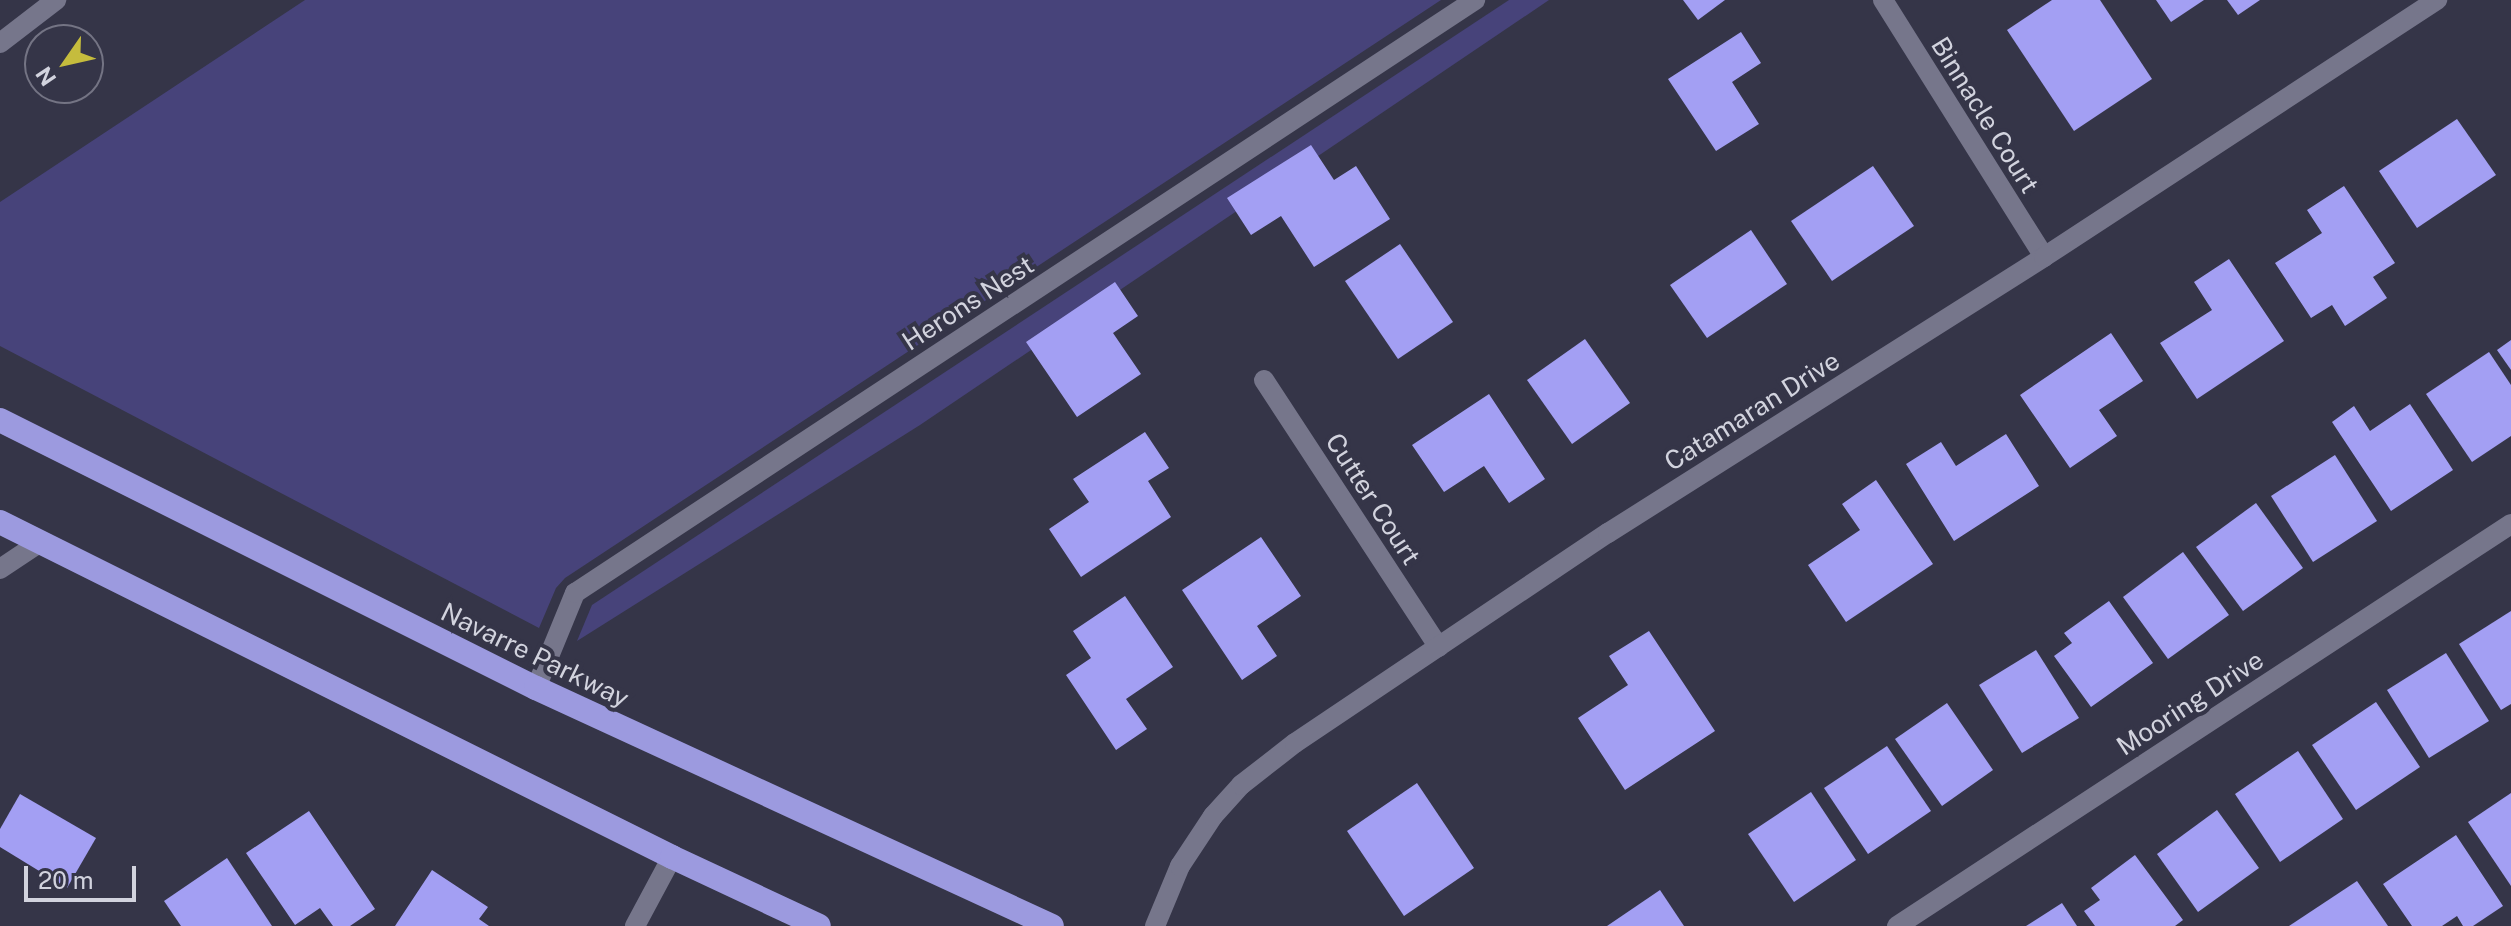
<!DOCTYPE html>
<style>
body{margin:0}
#map{position:relative;width:2511px;height:926px;overflow:hidden;background:#353548;font-family:"Public Sans",sans-serif}
div>[style]{position:absolute}
.green>*{inset:0;background:#47437a}
.building>*{inset:0;background:#a39ff3}
.street>*{height:20px;margin:-10px;padding:0 10px;transform-origin:10px;border-radius:10px;background:#76768b}
.highway>*{height:24px;margin:-12px;padding:0 12px;transform-origin:12px;border-radius:12px;background:#9c9adf}
span{translate:-50% -50%;white-space:nowrap;text-align:center;line-height:1.15;-webkit-text-stroke:8px #353548;paint-order:stroke}
.street-label{font-size:26px;color:#d2d3de}
.north{position:absolute;left:24px;top:24px;width:80px;height:80px;box-sizing:border-box;background:#353548;border:2px solid #747484;border-radius:50%;rotate:236deg;font-size:22px;font-weight:700;line-height:32px;text-align:center;color:#d2d3de}
.north::after{content:'';display:block;margin:auto;width:28px;height:36px;background:#c5bc3d;clip-path:polygon(50% 0,100% 100%,50% 72%,0 100%)}
.scale{position:absolute;left:24px;top:866px;width:112px;height:36px;box-sizing:border-box;border:4px solid #d2d3de;border-top:0;padding-left:10px;font-size:24px;line-height:28px;white-space:nowrap;color:#d2d3de;-webkit-text-stroke:6px #353548;paint-order:stroke}
</style>
<div id="map">
<div class="green">
<i style="clip-path:polygon(305px 0,1441px 0,565px 578px,556px 588px,539px 628px,0 346px,0 202px)"></i>
<i style="clip-path:polygon(1509px 0,1549px 0,920px 425px,577px 641px,592px 605px)"></i>
</div>
<div class="building">
<i style="clip-path:polygon(1683px 0,1725px 0,1698px 20px)"></i>
<i style="clip-path:polygon(2052px 0,2100px 0,2152px 79px,2074px 131px,2007px 30px)"></i>
<i style="clip-path:polygon(2156px 0,2204px 0,2171px 22px)"></i>
<i style="clip-path:polygon(2227px 0,2260px 0,2238px 15px)"></i>
<i style="clip-path:polygon(1741px 32px,1761px 63px,1732px 82px,1759px 124px,1716px 151px,1668px 79px)"></i>
<i style="clip-path:polygon(2457px 119px,2496px 175px,2417px 228px,2379px 171px)"></i>
<i style="clip-path:polygon(1311px 145px,1334px 180px,1356px 166px,1390px 219px,1314px 267px,1281px 216px,1251px 235px,1227px 198px)"></i>
<i style="clip-path:polygon(1873px 166px,1914px 226px,1832px 281px,1791px 221px)"></i>
<i style="clip-path:polygon(2344px 186px,2395px 263px,2373px 277px,2387px 298px,2345px 326px,2332px 305px,2311px 318px,2275px 263px,2322px 233px,2307px 210px)"></i>
<i style="clip-path:polygon(1751px 230px,1787px 284px,1707px 338px,1670px 285px)"></i>
<i style="clip-path:polygon(1400px 244px,1453px 322px,1398px 359px,1345px 281px)"></i>
<i style="clip-path:polygon(2229px 259px,2284px 341px,2197px 399px,2160px 343px,2212px 310px,2194px 282px)"></i>
<i style="clip-path:polygon(1115px 282px,1138px 316px,1113px 333px,1141px 374px,1077px 417px,1026px 342px)"></i>
<i style="clip-path:polygon(2111px 333px,2143px 381px,2099px 410px,2117px 436px,2070px 468px,2020px 395px)"></i>
<i style="clip-path:polygon(1585px 339px,1630px 403px,1572px 444px,1527px 380px)"></i>
<i style="clip-path:polygon(2511px 340px,2511px 370px,2497px 350px)"></i>
<i style="clip-path:polygon(2489px 352px,2511px 385px,2511px 436px,2472px 462px,2426px 394px)"></i>
<i style="clip-path:polygon(1489px 394px,1545px 479px,1509px 503px,1484px 466px,1444px 492px,1412px 445px)"></i>
<i style="clip-path:polygon(2410px 404px,2453px 470px,2391px 511px,2332px 422px,2354px 406px,2370px 431px)"></i>
<i style="clip-path:polygon(1145px 432px,1169px 468px,1148px 481px,1171px 517px,1081px 577px,1049px 529px,1089px 502px,1073px 479px)"></i>
<i style="clip-path:polygon(2006px 434px,2039px 486px,1954px 541px,1906px 464px,1941px 442px,1956px 466px)"></i>
<i style="clip-path:polygon(2335px 455px,2377px 521px,2313px 562px,2271px 496px)"></i>
<i style="clip-path:polygon(1876px 480px,1933px 564px,1846px 622px,1808px 565px,1860px 530px,1842px 504px)"></i>
<i style="clip-path:polygon(2256px 503px,2303px 568px,2243px 611px,2196px 547px)"></i>
<i style="clip-path:polygon(1261px 537px,1301px 596px,1257px 626px,1277px 656px,1242px 680px,1182px 590px)"></i>
<i style="clip-path:polygon(2183px 552px,2229px 615px,2168px 659px,2123px 597px)"></i>
<i style="clip-path:polygon(1125px 596px,1173px 667px,1126px 699px,1147px 729px,1116px 750px,1066px 675px,1091px 658px,1073px 631px)"></i>
<i style="clip-path:polygon(2109px 601px,2153px 663px,2091px 707px,2054px 656px,2072px 643px,2064px 633px)"></i>
<i style="clip-path:polygon(2511px 611px,2511px 704px,2501px 710px,2459px 644px)"></i>
<i style="clip-path:polygon(1649px 631px,1715px 731px,1625px 790px,1578px 718px,1628px 685px,1609px 656px)"></i>
<i style="clip-path:polygon(2036px 650px,2079px 718px,2022px 753px,1979px 685px)"></i>
<i style="clip-path:polygon(2446px 653px,2489px 721px,2429px 758px,2387px 690px)"></i>
<i style="clip-path:polygon(2376px 702px,2420px 767px,2356px 810px,2312px 745px)"></i>
<i style="clip-path:polygon(1947px 703px,1993px 770px,1942px 806px,1895px 739px)"></i>
<i style="clip-path:polygon(1887px 746px,1931px 811px,1868px 854px,1824px 788px)"></i>
<i style="clip-path:polygon(2298px 751px,2343px 819px,2280px 862px,2235px 794px)"></i>
<i style="clip-path:polygon(1417px 783px,1474px 868px,1404px 916px,1347px 831px)"></i>
<i style="clip-path:polygon(1811px 792px,1856px 860px,1794px 902px,1748px 834px)"></i>
<i style="clip-path:polygon(2511px 793px,2511px 886px,2468px 822px)"></i>
<i style="clip-path:polygon(20px 794px,96px 838px,67px 888px,0 847px,0 829px)"></i>
<i style="clip-path:polygon(2217px 810px,2259px 868px,2198px 912px,2157px 854px)"></i>
<i style="clip-path:polygon(309px 811px,375px 909px,350px 926px,333px 926px,320px 908px,295px 925px,246px 853px)"></i>
<i style="clip-path:polygon(2456px 835px,2503px 906px,2473px 926px,2463px 926px,2457px 916px,2442px 926px,2412px 926px,2383px 884px)"></i>
<i style="clip-path:polygon(2135px 855px,2183px 920px,2175px 926px,2095px 926px,2084px 911px,2100px 900px,2091px 888px)"></i>
<i style="clip-path:polygon(227px 858px,272px 926px,181px 926px,164px 901px)"></i>
<i style="clip-path:polygon(432px 870px,488px 907px,479px 919px,489px 926px,395px 926px)"></i>
<i style="clip-path:polygon(2357px 881px,2388px 926px,2289px 926px)"></i>
<i style="clip-path:polygon(1660px 890px,1684px 926px,1607px 926px)"></i>
<i style="clip-path:polygon(2062px 903px,2077px 926px,2026px 926px)"></i>
</div>
<div class="street">
<i style="left:1883px;top:0;width:303px;rotate:57.9deg"></i>
<i style="left:0;top:43px;width:71px;rotate:-37.5deg"></i>
<i style="left:1264px;top:380px;width:319px;rotate:56.8deg"></i>
<i style="left:0;top:569px;width:47px;rotate:-33.7deg"></i>
<i style="left:536px;top:688px;width:103px;rotate:-67.7deg"></i>
<i style="left:575px;top:593px;width:1078px;rotate:-33.38deg"></i>
<i style="left:635px;top:926px;width:78px;rotate:-61.8deg"></i>
<i style="left:1155px;top:926px;width:65px;rotate:-67.4deg"></i>
<i style="left:1180px;top:866px;width:60px;rotate:-56.6deg"></i>
<i style="left:1213px;top:816px;width:42px;rotate:-47.9deg"></i>
<i style="left:1241px;top:785px;width:68px;rotate:-37.9deg"></i>
<i style="left:1295px;top:743px;width:377px;rotate:-33.9deg"></i>
<i style="left:1608px;top:533px;width:516px;rotate:-32.33deg"></i>
<i style="left:2044px;top:257px;width:470px;rotate:-33.2deg"></i>
<i style="left:1897px;top:926px;width:734px;rotate:-33.21deg"></i>
</div>
<div class="highway">
<i style="left:0;top:420px;width:599px;rotate:26.57deg"></i>
<i style="left:536px;top:688px;width:568px;rotate:24.76deg"></i>
<i style="left:0;top:522px;width:751px;rotate:26.5deg"></i>
<i style="left:672px;top:857px;width:162px;rotate:25.1deg"></i>
</div>
<div class="street-label">
<span style="left:1985px;top:115px;rotate:58deg">Binnacle Court</span>
<span style="left:968px;top:303px;rotate:-33deg">Herons Nest</span>
<span style="left:1752px;top:411px;rotate:-32deg">Catamaran Drive</span>
<span style="left:1373px;top:499px;rotate:57deg">Cutter Court</span>
<span style="left:535px;top:655px;rotate:26deg">Navarre Parkway</span>
<span style="left:2190px;top:703px;rotate:-33deg">Mooring Drive</span>
</div>
<div class="north">N</div>
<div class="scale">20 m</div>
</div>
